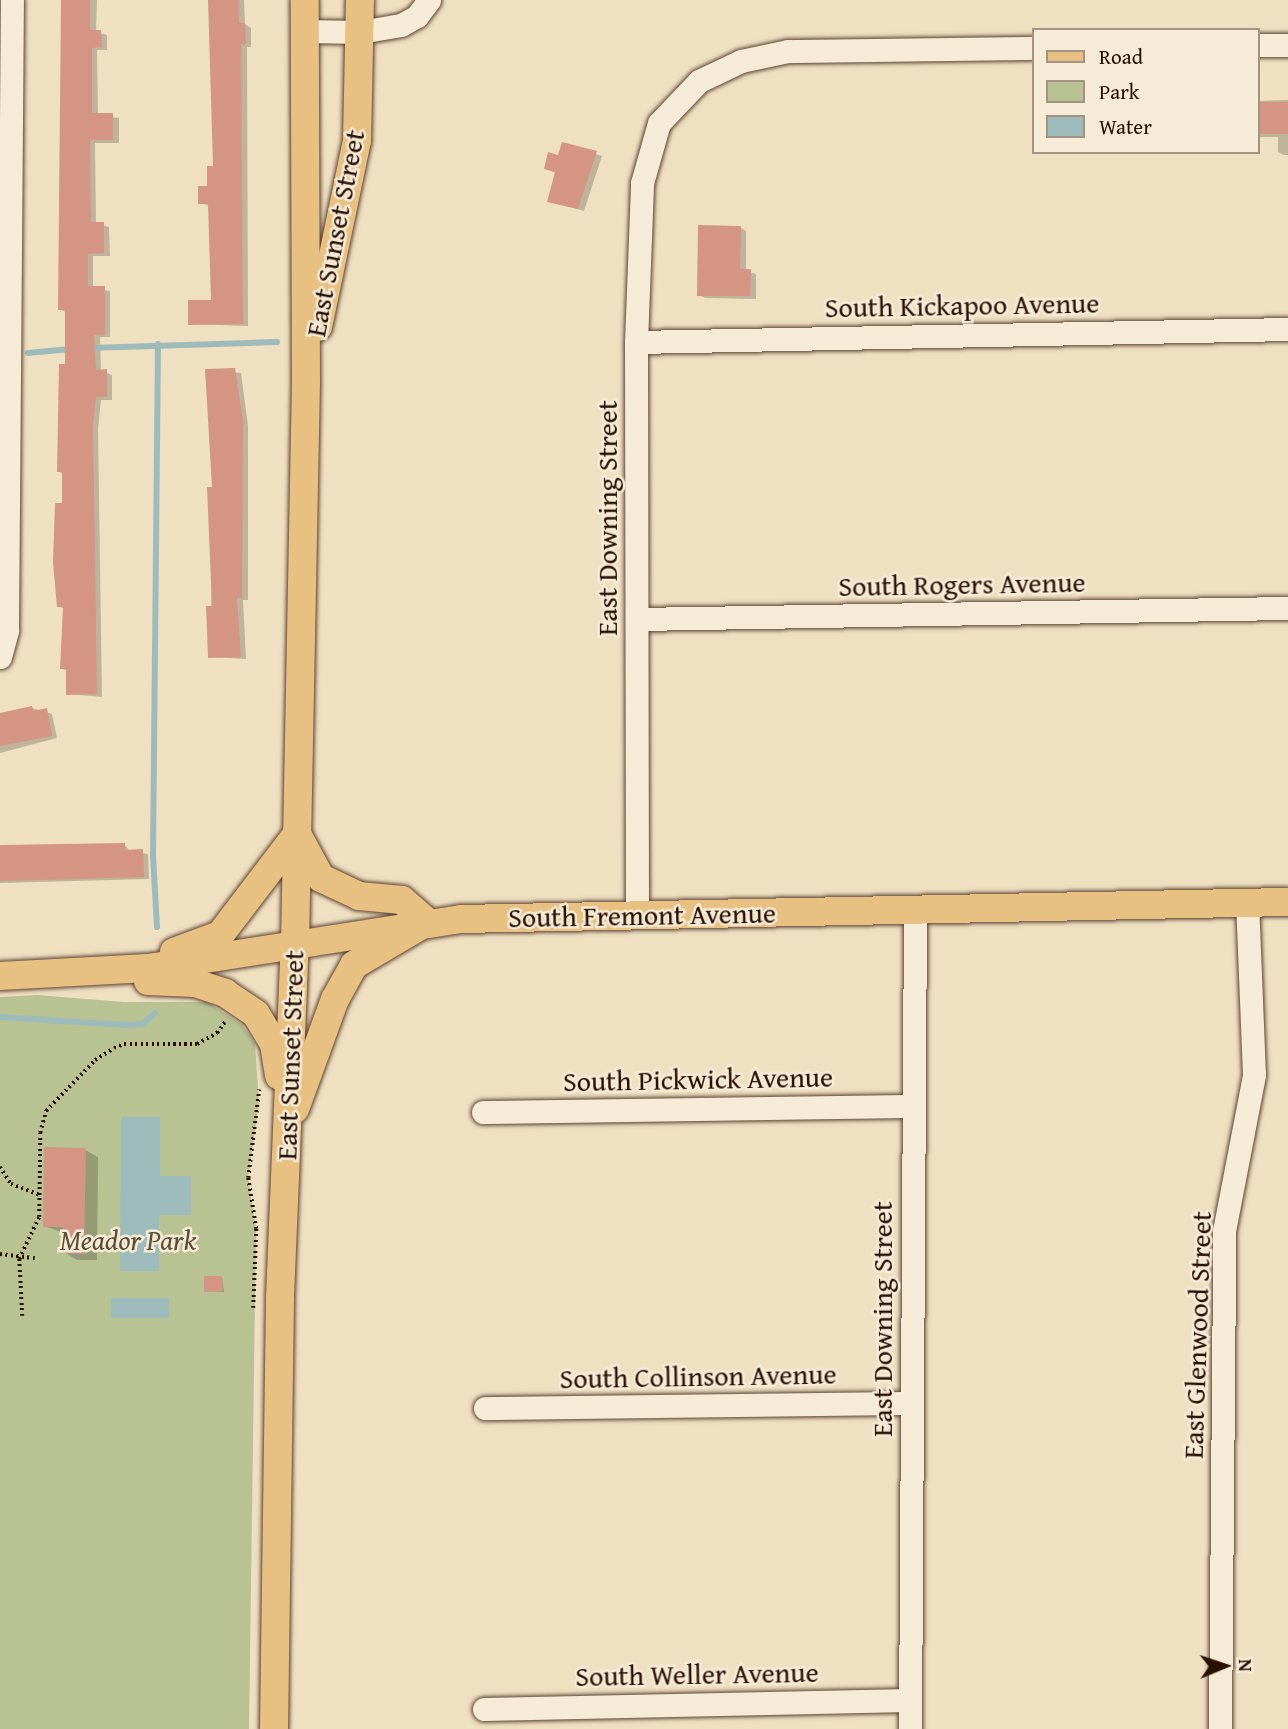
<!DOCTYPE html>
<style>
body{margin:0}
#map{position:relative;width:1288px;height:1729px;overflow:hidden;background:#f0e0c2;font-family:"Gentium Book Plus",serif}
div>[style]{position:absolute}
.green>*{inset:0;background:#b9c293}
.water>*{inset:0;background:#9dbbbb}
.shadow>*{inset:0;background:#0003}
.stream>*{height:6px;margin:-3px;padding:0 3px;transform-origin:3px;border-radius:3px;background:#9dbbbb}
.building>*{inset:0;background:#d49585}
.path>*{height:3.5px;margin-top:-1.75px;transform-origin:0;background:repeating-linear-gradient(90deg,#2a0f03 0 2px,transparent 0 5.5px)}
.roads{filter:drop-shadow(0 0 2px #5c4333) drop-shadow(0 0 2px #5c4333)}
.minor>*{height:23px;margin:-11.5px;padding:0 11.5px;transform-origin:11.5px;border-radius:11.5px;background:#f5ebd7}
.major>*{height:28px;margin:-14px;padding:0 14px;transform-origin:14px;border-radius:14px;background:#e8c081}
span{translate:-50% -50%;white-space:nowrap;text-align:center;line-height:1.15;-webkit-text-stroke:5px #f5ebd7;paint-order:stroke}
.street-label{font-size:28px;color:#2a0f03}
.park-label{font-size:28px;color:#5c4e35;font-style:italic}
.legend{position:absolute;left:1032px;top:28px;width:228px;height:126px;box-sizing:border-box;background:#f5ebd7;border:2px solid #a49382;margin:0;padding:9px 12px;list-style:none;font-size:21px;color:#2a0f03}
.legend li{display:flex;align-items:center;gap:14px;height:35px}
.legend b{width:35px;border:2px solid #a49382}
.north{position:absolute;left:1190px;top:1631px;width:70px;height:70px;-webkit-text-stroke:5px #f5ebd7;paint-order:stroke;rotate:88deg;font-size:19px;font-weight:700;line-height:28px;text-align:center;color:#2a0f03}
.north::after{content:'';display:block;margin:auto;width:24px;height:32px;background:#2a0f03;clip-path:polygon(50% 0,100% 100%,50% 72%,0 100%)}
</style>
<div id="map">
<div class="green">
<i style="clip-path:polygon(37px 995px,124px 1002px,207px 1002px,242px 1025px,255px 1044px,259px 1104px,248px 1178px,256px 1229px,249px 1729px,0 1729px,0 997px)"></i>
</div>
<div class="water">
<i style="clip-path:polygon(121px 1117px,160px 1117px,160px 1176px,191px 1176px,191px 1215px,159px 1215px,159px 1271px,120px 1271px)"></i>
<i style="clip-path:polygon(169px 1298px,169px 1318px,111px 1318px,111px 1298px)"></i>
</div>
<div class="shadow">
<i style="clip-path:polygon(63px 0,97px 0,96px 32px,107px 35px,107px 50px,97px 50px,98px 115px,119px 118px,119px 143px,95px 143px,96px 223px,109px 227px,110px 256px,93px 256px,93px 288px,110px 291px,110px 337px,100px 337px,101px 371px,112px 375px,112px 400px,101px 400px,98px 429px,102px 697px,68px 694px,68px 672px,62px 668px,65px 609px,58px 606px,63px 474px,58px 471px,67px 366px,67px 313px,60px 309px)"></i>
<i style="clip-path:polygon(210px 0,244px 0,245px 24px,251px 28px,251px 47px,247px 47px,248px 326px,190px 324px,212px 302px,210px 206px,200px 203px,215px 168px)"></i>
<i style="clip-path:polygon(1288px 100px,1288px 155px,1284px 155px,1278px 152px,1278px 137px,1258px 137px,1258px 101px)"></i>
<i style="clip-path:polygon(563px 144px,602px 156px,584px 211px,549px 201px,556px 173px,546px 169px,560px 157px)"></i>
<i style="clip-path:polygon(740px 227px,746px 231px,746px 271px,756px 274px,756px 299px,705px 298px,699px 295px)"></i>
<i style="clip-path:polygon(206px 370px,241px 373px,248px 426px,248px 600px,243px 600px,246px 659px,210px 657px,214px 489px)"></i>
<i style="clip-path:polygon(32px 708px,52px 714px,57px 738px,0 753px,0 715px)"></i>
<i style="clip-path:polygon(124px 844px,130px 851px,148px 854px,149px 879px,0 883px,0 846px)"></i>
<i style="clip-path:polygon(85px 1150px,98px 1157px,97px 1260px,77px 1260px,64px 1252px,64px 1233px,44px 1226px)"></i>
<i style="clip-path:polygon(222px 1277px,224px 1292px,206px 1291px)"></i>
</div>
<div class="stream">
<i style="left:89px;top:348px;width:188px;rotate:-1.8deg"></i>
<i style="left:28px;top:353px;width:43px;rotate:-5.3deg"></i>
<i style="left:157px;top:927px;width:72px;rotate:-93.2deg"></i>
<i style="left:153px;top:855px;width:511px;rotate:-89.44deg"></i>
<i style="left:0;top:1017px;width:126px;rotate:3.6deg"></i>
<i style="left:126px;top:1025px;width:17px;rotate:-3deg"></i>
<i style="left:143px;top:1024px;width:16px;rotate:-43deg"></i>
</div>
<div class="building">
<i style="clip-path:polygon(61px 0,90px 0,90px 30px,101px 30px,102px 47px,92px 48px,92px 113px,113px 113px,113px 140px,90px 140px,91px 222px,104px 222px,104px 253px,88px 254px,88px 286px,105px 286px,105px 335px,94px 335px,96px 370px,107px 369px,107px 397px,96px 397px,93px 425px,97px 694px,66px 695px,66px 669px,60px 669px,63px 607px,57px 607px,53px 563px,55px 503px,62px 503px,62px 472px,57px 472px,59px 364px,65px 364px,65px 310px,58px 310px)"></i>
<i style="clip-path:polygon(208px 0,239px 0,239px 23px,245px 23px,246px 44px,241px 44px,243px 324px,188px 325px,188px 300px,211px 300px,208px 204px,198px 204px,198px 186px,207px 186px,207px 166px,213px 166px)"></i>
<i style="clip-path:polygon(1258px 102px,1288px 102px,1288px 134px,1258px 134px)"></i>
<i style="clip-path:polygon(562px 142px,597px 151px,578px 209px,547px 202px,555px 172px,544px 169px,548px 152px,558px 155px)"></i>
<i style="clip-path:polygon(698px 225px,741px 226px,740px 269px,751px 269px,750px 296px,697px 296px)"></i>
<i style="clip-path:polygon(235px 368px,243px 421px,242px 598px,237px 598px,241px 657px,208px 658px,206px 606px,212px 606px,207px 487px,212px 487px,205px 369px)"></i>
<i style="clip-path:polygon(32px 706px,33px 711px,47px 708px,52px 736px,0 746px,0 713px)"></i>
<i style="clip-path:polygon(125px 843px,125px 850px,143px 849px,144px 877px,0 881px,0 845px)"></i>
<i style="clip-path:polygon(44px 1147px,86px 1148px,84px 1254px,63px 1253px,63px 1227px,43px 1227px)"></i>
<i style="clip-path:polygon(204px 1276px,222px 1276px,223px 1291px,204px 1292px)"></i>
</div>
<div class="path">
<i style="left:0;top:1167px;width:20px;rotate:57deg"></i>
<i style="left:11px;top:1184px;width:30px;rotate:21deg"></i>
<i style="left:0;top:1254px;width:35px;rotate:7deg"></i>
<i style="left:253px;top:1308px;width:79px;rotate:-87.8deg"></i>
<i style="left:256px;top:1229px;width:52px;rotate:-98.9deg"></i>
<i style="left:248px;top:1178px;width:89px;rotate:-82.9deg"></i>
<i style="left:22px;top:1316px;width:57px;rotate:-93deg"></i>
<i style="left:19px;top:1259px;width:47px;rotate:-64.5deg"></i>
<i style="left:39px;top:1217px;width:84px;rotate:-89.3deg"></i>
<i style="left:40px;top:1133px;width:23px;rotate:-75deg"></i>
<i style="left:46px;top:1111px;width:71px;rotate:-46.1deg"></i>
<i style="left:95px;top:1060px;width:22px;rotate:-32deg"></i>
<i style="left:114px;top:1048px;width:11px;rotate:-22deg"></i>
<i style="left:124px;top:1044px;width:73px"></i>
<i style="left:197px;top:1044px;width:23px;rotate:-29deg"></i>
<i style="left:217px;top:1033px;width:14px;rotate:-54deg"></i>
</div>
<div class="roads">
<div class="minor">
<i style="left:305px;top:31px;width:55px;rotate:1deg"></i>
<i style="left:360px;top:32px;width:42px;rotate:-9.7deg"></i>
<i style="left:401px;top:25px;width:18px;rotate:-29deg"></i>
<i style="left:417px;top:16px;width:20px;rotate:-53deg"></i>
<i style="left:1258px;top:45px;width:30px"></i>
<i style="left:636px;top:342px;width:652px;rotate:-1.14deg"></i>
<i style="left:637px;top:619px;width:651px;rotate:-0.97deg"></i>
<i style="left:0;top:657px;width:28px;rotate:-75deg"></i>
<i style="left:7px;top:630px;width:630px;rotate:-89.55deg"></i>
<i style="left:637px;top:915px;width:573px;rotate:-90.1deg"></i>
<i style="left:636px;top:342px;width:159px;rotate:-87.8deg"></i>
<i style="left:642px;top:183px;width:62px;rotate:-74.2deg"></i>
<i style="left:659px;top:123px;width:58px;rotate:-46.4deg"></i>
<i style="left:699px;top:81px;width:47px;rotate:-25.5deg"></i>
<i style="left:741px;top:61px;width:48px;rotate:-12deg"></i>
<i style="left:788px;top:51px;width:246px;rotate:-0.7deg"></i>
<i style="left:483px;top:1112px;width:430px;rotate:-0.8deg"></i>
<i style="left:485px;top:1408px;width:426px;rotate:-0.7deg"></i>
<i style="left:484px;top:1709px;width:426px;rotate:-1.2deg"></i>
<i style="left:910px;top:1729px;width:819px;rotate:-89.65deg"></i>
<i style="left:1220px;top:1729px;width:498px;rotate:-89.5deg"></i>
<i style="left:1224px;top:1231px;width:159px;rotate:-79.1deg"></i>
<i style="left:1254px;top:1075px;width:173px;rotate:-92.3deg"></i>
</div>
<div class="major">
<i style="left:318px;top:327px;width:190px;rotate:-78.2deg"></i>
<i style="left:357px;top:141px;width:141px;rotate:-88.8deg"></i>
<i style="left:174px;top:952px;width:49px;rotate:-20.3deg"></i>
<i style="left:220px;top:935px;width:127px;rotate:-52.7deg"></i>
<i style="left:297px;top:834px;width:50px;rotate:61.4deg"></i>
<i style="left:321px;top:878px;width:42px;rotate:25.3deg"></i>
<i style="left:359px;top:896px;width:43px;rotate:5.3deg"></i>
<i style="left:402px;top:900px;width:33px;rotate:41deg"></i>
<i style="left:427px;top:922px;width:85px;rotate:149.5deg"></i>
<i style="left:354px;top:965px;width:39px;rotate:119deg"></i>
<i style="left:335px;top:999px;width:117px;rotate:110deg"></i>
<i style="left:0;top:976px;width:148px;rotate:-3.1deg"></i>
<i style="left:148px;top:968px;width:317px;rotate:-8.9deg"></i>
<i style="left:461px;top:919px;width:827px;rotate:-1.18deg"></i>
<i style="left:148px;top:981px;width:47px;rotate:2.4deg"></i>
<i style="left:195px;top:983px;width:32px;rotate:18deg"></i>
<i style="left:225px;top:993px;width:37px;rotate:34deg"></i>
<i style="left:256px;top:1014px;width:35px;rotate:59deg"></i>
<i style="left:274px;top:1044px;width:32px;rotate:81deg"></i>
<i style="left:274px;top:1729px;width:432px;rotate:-89.2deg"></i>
<i style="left:280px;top:1297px;width:353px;rotate:-87.6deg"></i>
<i style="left:295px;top:944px;width:563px;rotate:-88.88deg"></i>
<i style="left:306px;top:381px;width:381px;rotate:-90.2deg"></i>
</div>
</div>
<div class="street-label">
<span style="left:335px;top:233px;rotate:-79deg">East Sunset Street</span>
<span style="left:962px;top:305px;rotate:-1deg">South Kickapoo Avenue</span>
<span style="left:607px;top:518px;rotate:-90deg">East Downing Street</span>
<span style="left:962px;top:584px;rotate:-1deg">South Rogers Avenue</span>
<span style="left:642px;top:915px;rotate:-1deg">South Fremont Avenue</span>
<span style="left:290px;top:1055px;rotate:-88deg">East Sunset Street</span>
<span style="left:698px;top:1079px;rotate:-1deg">South Pickwick Avenue</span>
<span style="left:882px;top:1319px;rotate:-90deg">East Downing Street</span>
<span style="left:1197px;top:1335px;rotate:-88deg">East Glenwood Street</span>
<span style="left:698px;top:1376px;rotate:-1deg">South Collinson Avenue</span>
<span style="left:697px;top:1674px;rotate:-1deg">South Weller Avenue</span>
</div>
<div class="park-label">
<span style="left:128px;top:1240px">Meador Park</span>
</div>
<ul class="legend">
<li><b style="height:9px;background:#e8c081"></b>Road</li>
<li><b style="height:19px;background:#b9c293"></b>Park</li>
<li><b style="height:19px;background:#9dbbbb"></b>Water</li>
</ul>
<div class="north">N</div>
</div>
